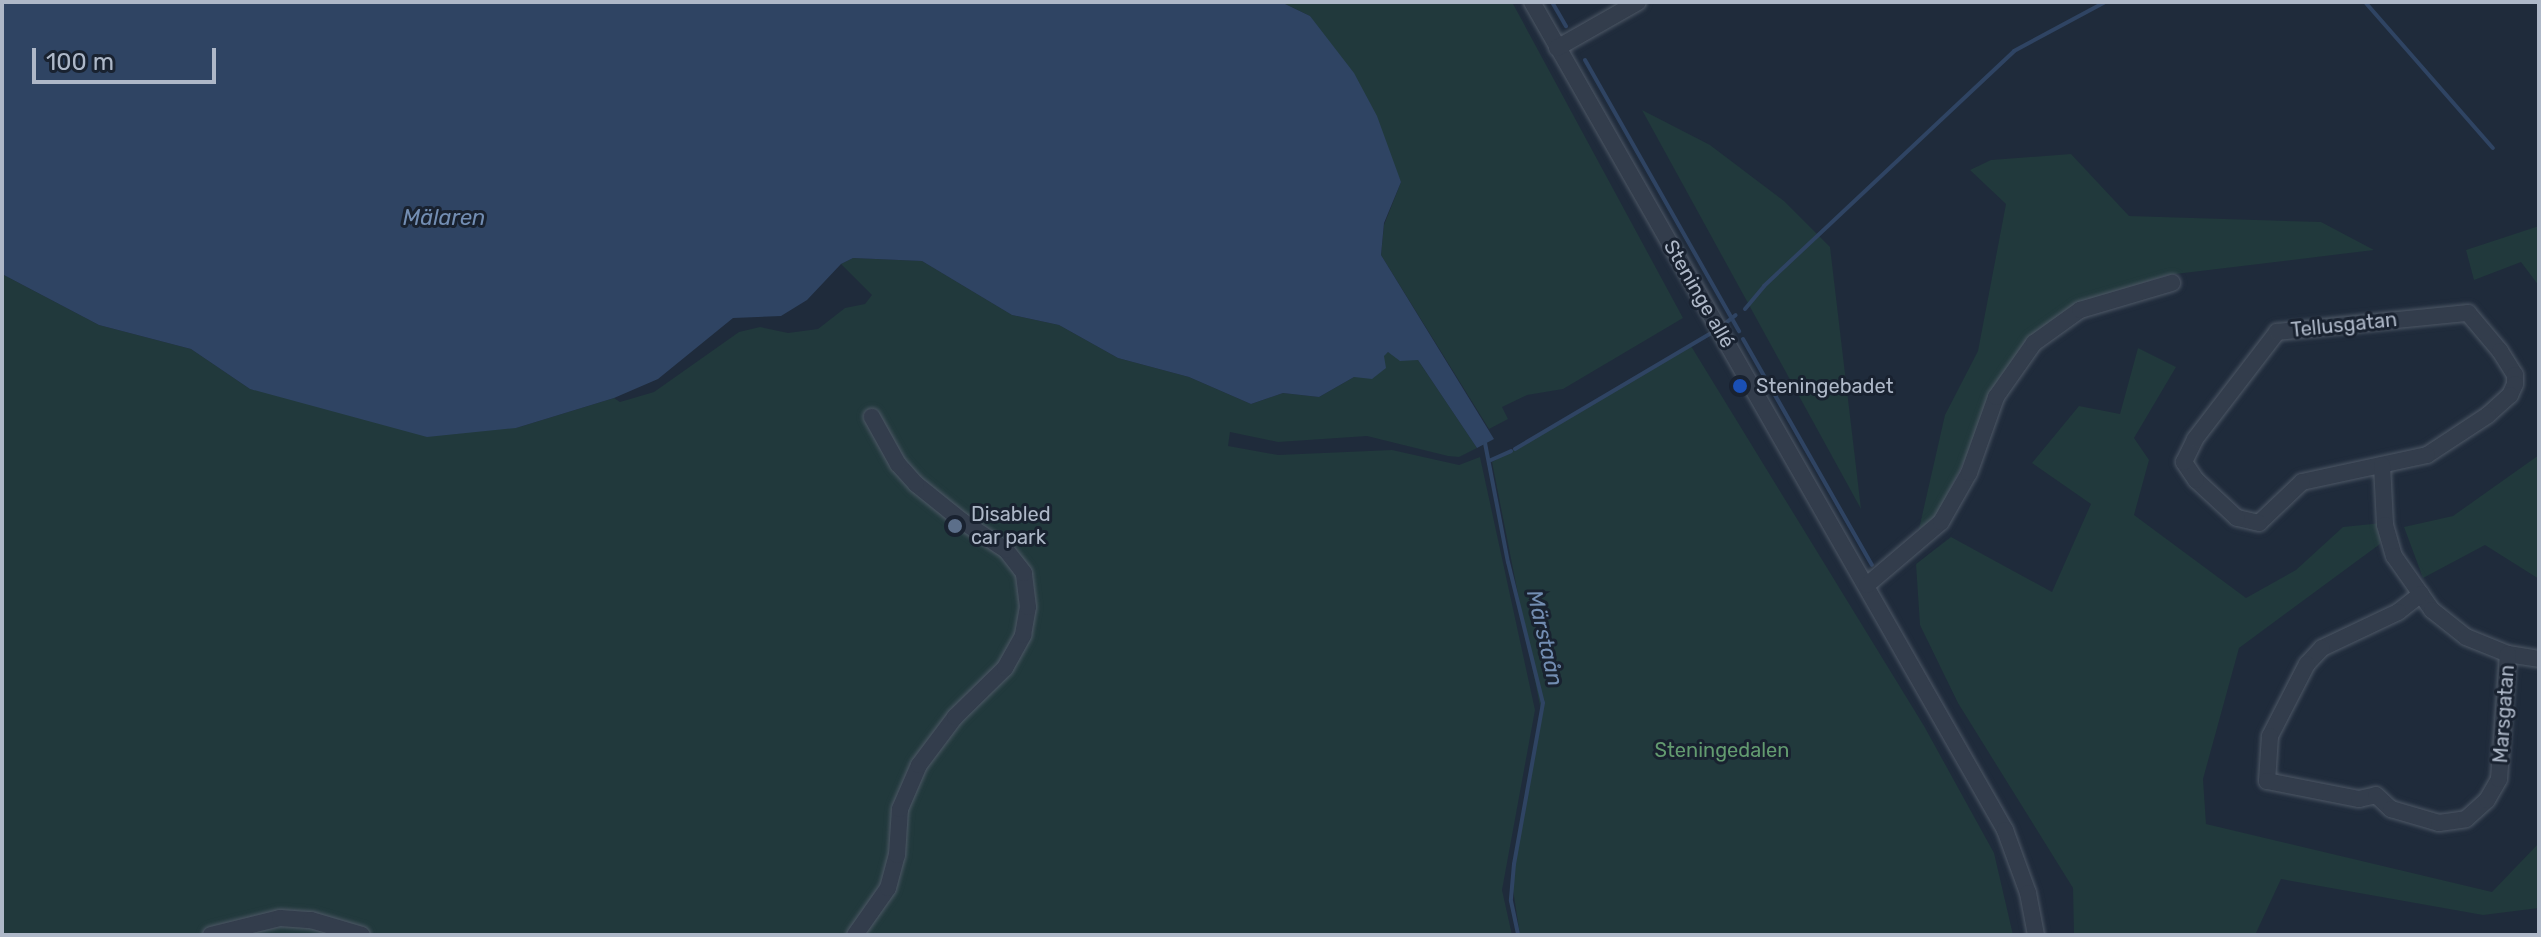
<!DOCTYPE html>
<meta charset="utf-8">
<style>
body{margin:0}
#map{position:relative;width:2541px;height:937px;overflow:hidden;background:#1f2b3b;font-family:Rubik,sans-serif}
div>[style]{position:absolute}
.green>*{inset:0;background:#21393c}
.water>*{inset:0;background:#2f4463}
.stream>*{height:4px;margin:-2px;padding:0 2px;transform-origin:2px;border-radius:2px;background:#2f4463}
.roads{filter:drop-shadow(0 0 2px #4e5866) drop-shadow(0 0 2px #4e5866)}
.minor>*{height:16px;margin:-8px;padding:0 8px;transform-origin:8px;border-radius:8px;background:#333d4c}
.dots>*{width:22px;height:22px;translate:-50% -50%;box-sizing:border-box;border:4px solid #192230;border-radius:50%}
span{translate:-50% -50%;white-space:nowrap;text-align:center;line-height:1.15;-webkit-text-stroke:6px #192230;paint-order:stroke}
.street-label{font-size:20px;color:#aeb8c8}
.poi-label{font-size:20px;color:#aeb8c8}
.left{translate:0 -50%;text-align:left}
.park-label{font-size:20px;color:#639b70}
.water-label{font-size:22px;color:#738eb3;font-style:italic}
.frame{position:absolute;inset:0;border:4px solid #aeb8c8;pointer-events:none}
.scale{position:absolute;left:32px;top:48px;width:184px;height:36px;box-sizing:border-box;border:4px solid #aeb8c8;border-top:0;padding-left:10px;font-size:24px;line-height:28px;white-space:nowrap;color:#aeb8c8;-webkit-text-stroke:6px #192230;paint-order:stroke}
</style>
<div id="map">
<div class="green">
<i style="clip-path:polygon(1281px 2px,1512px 2px,1683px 318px,1563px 389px,1527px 395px,1502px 407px,1508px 419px,1489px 429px,1381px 255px,1384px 225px,1401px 182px,1310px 16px)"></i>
<i style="clip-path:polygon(1642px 110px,1710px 145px,1784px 201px,1830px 247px,1861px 509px)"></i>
<i style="clip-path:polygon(2071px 154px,2129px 216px,2321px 222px,2374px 250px,2167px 275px,2075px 305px,2028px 338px,1935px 518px,1919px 529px,1945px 415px,1978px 351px,2006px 204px,1970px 170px,1991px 160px)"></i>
<i style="clip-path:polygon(2539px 226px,2539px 286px,2521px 262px,2474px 280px,2466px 250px)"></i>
<i style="clip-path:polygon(853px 258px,922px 261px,1012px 315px,1059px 325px,1118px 358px,1189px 377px,1251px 404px,1283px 393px,1319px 397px,1354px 377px,1388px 352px,1418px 360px,1477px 448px,1459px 457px,1448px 456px,1367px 436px,1278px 442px,1230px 432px,1228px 446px,1278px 455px,1392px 450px,1459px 465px,1480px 457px,1535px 710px,1502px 890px,1512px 935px,2px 935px,2px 274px,99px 325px,191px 349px,250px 389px,516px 428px,614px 398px,620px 402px,654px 392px,739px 332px,760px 327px,788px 333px,818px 329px,845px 308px,865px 304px,872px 295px,841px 264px)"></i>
<i style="clip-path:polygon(1691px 346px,1924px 726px,1994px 853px,2013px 935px,1520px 935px,1512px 883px,1541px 711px,1492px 462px)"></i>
<i style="clip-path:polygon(2138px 348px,2176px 367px,2134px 438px,2149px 460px,2134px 515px,2246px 598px,2296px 570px,2343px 527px,2382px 523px,2380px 544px,2239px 648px,2203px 779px,2206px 824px,2492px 892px,2539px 843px,2539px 908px,2483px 915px,2281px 879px,2255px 935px,2074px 935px,2073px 888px,1958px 703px,1920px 625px,1916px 564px,1951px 537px,2052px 592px,2091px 504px,2032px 463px,2079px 406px,2120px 414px)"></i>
<i style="clip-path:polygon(2539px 455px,2539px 579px,2485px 545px,2423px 578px,2404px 527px,2453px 516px)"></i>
</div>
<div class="water">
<i style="clip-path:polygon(2px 2px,1281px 2px,1310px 16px,1354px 73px,1377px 116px,1401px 182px,1384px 223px,1381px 255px,1494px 439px,1477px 448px,1418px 360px,1400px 361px,1388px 352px,1384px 356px,1386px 368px,1372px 379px,1354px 377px,1319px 397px,1283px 393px,1251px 404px,1189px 377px,1118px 358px,1059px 325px,1012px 315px,922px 261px,853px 258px,841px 264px,807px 300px,781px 316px,733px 318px,658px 379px,614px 398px,516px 428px,427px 437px,250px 389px,191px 349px,99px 325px,2px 274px)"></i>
</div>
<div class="stream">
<i style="left:1552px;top:2px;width:28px;rotate:60deg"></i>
<i style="left:2365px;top:2px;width:194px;rotate:48.8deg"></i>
<i style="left:1585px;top:60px;width:312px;rotate:60.4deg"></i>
<i style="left:1745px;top:309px;width:30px;rotate:-50deg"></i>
<i style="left:1764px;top:286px;width:343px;rotate:-43.2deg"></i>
<i style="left:2014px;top:51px;width:103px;rotate:-28.3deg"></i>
<i style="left:1723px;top:325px;width:16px;rotate:-38deg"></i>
<i style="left:1743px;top:339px;width:260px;rotate:60.3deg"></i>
<i style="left:1485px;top:443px;width:121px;rotate:79.1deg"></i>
<i style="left:1508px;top:562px;width:145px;rotate:76.1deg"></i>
<i style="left:1543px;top:703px;width:164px;rotate:100.2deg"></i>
<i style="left:1514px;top:864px;width:37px;rotate:95deg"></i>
<i style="left:1511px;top:901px;width:35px;rotate:78deg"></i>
<i style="left:1515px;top:449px;width:230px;rotate:-30.6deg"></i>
<i style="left:1491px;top:460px;width:22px;rotate:-24deg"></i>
</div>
<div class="roads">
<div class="minor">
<i style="left:1532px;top:2px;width:954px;rotate:60.26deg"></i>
<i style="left:2005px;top:830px;width:67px;rotate:69.9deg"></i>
<i style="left:2028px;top:893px;width:43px;rotate:79.2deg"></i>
<i style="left:1557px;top:48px;width:93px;rotate:-29.6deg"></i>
<i style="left:2468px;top:313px;width:50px;rotate:49.9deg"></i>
<i style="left:2500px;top:351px;width:28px;rotate:58deg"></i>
<i style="left:2515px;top:375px;width:9px;rotate:90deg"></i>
<i style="left:2515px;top:384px;width:12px;rotate:114deg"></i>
<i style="left:2510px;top:395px;width:30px;rotate:138deg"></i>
<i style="left:2488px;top:415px;width:73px;rotate:146.7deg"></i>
<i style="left:2427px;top:455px;width:128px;rotate:167.8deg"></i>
<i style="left:2302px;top:482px;width:59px;rotate:136.4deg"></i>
<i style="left:2259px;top:523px;width:23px;rotate:-167deg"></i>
<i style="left:2237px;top:518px;width:56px;rotate:-137.2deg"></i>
<i style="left:2196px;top:480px;width:22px;rotate:-124deg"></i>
<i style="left:2184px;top:462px;width:25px;rotate:-64deg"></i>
<i style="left:2195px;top:439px;width:135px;rotate:-52.5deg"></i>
<i style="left:2277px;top:332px;width:192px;rotate:-5.7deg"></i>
<i style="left:2382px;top:465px;width:60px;rotate:87.1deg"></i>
<i style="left:2385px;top:525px;width:32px;rotate:74deg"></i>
<i style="left:2394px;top:556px;width:66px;rotate:54.9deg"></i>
<i style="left:2432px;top:610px;width:43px;rotate:38.5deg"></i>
<i style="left:2466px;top:637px;width:45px;rotate:22deg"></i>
<i style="left:2508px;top:654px;width:31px;rotate:9deg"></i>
<i style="left:1867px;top:585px;width:97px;rotate:-40.4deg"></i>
<i style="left:1941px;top:522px;width:56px;rotate:-60.3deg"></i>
<i style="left:1969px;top:473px;width:81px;rotate:-70.4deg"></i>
<i style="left:1996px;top:397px;width:66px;rotate:-54.9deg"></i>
<i style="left:2034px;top:343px;width:57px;rotate:-35.7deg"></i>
<i style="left:2080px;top:310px;width:96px;rotate:-16.4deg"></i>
<i style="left:2421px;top:594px;width:29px;rotate:142deg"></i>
<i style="left:2398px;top:612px;width:84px;rotate:154.7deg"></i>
<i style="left:2322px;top:648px;width:22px;rotate:133deg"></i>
<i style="left:2307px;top:664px;width:81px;rotate:117.2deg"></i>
<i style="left:2270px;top:736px;width:45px;rotate:93.8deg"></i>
<i style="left:2267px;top:781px;width:94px;rotate:11.1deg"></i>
<i style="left:2359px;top:799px;width:17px;rotate:-13deg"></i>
<i style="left:2376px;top:795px;width:21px;rotate:43deg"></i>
<i style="left:2391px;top:809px;width:50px;rotate:16.3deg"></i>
<i style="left:2439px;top:823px;width:27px;rotate:-8deg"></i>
<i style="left:2466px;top:819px;width:28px;rotate:-42deg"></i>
<i style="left:2487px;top:800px;width:24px;rotate:-60deg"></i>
<i style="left:2499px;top:779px;width:125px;rotate:-85.9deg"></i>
<i style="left:211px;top:935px;width:71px;rotate:-13.8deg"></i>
<i style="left:280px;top:918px;width:31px;rotate:4deg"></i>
<i style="left:311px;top:920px;width:53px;rotate:16.4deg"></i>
<i style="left:855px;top:935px;width:57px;rotate:-54.9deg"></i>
<i style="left:888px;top:888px;width:34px;rotate:-75deg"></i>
<i style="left:897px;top:855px;width:46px;rotate:-86.3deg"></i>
<i style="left:900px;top:809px;width:48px;rotate:-66.6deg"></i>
<i style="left:919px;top:765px;width:60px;rotate:-53.1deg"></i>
<i style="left:955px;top:717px;width:70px;rotate:-44.4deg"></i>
<i style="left:1005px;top:668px;width:38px;rotate:-61deg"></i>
<i style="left:1023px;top:635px;width:28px;rotate:-80deg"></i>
<i style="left:1028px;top:607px;width:34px;rotate:-97deg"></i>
<i style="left:1024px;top:573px;width:29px;rotate:-128deg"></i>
<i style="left:1006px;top:550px;width:53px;rotate:-146.6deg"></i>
<i style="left:962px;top:521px;width:59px;rotate:-141.2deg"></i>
<i style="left:916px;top:484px;width:27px;rotate:-132deg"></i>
<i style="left:898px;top:464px;width:54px;rotate:-119deg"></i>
</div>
</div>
<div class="dots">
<i style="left:1740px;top:386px;background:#1a4fb4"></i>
<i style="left:955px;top:526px;background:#5c6f8a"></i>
</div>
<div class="street-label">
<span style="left:1699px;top:294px;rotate:60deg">Steninge allé</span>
<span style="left:2344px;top:325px;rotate:-6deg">Tellusgatan</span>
<span style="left:2504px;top:714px;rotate:-86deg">Marsgatan</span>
</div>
<div class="poi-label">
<span class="left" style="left:1756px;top:386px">Steningebadet</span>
<span class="left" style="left:971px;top:526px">Disabled<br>car park</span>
</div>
<div class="park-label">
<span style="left:1722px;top:750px">Steningedalen</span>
</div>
<div class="water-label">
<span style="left:444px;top:218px">Mälaren</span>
<span style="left:1545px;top:638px;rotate:77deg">Märstaån</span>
</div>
<div class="frame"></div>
<div class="scale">100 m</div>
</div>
